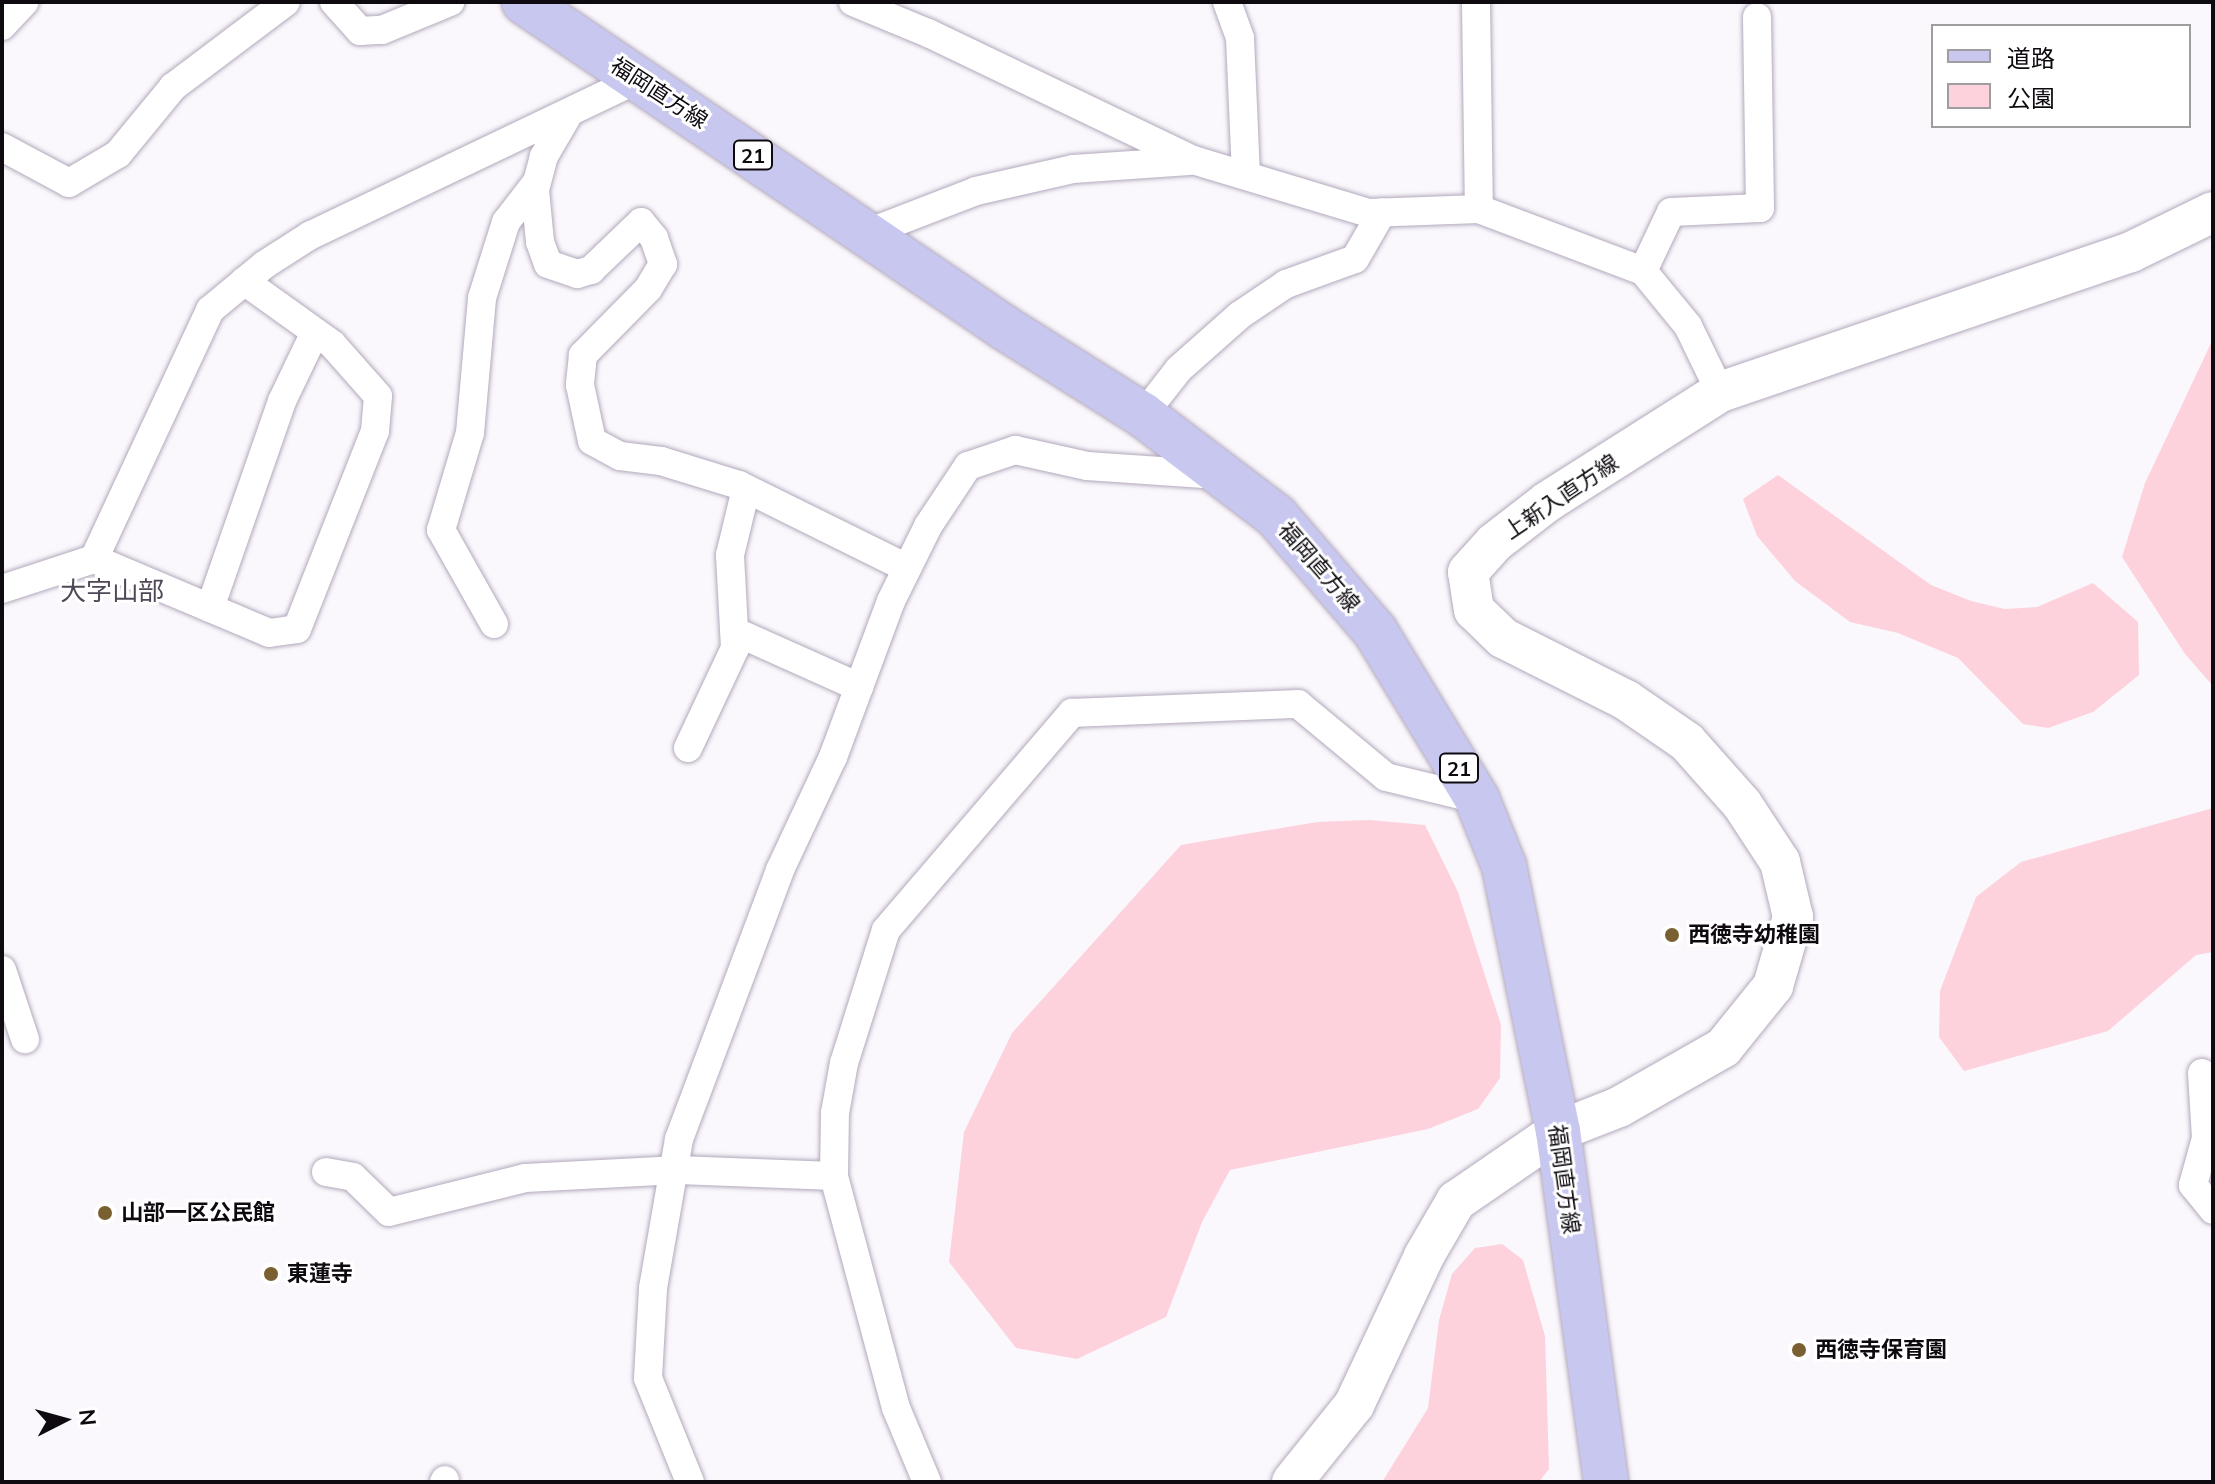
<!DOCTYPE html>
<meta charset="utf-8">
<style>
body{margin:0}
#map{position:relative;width:2215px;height:1484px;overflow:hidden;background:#faf8fc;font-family:Mulish,"Noto Sans JP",sans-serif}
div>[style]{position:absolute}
.green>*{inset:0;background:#fdd2dc}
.roads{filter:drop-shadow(0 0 2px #b3a8bc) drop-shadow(0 0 2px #b3a8bc)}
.street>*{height:28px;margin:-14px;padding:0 14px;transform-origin:14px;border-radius:14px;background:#fff}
.secondary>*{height:40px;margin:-20px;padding:0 20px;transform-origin:20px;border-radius:20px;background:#fff}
.primary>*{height:44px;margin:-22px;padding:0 22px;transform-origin:22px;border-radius:22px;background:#c8c7f0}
.dots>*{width:22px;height:22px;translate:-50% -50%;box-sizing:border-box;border:4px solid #fff;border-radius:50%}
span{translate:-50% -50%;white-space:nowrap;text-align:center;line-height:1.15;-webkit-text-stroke:6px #fff;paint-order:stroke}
.shield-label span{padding:2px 6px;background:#fff;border:2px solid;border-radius:6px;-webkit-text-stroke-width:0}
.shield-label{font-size:20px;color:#0e0a10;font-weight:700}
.street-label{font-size:22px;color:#0e0a10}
.poi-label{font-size:22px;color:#0e0a10;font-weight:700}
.left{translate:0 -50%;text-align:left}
.quarter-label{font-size:26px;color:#504757}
.frame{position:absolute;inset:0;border:4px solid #0e0a10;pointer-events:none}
.legend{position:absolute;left:1931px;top:24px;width:260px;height:104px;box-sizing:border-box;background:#fff;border:2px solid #9f9d9f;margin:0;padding:10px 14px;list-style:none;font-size:24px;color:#0e0a10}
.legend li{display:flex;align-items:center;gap:16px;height:40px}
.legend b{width:40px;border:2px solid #9f9d9f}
.north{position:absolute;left:24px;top:1380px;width:80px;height:80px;-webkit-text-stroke:6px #fff;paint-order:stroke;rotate:84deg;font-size:22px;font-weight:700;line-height:32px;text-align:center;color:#0e0a10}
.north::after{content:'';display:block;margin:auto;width:28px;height:36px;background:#0e0a10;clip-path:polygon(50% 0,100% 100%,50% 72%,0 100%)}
</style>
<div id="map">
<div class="green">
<i style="clip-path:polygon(2213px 339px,2213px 686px,2185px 654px,2122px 557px,2145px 483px)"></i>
<i style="clip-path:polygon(1778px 475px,1931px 585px,1971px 601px,2005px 609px,2037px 607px,2093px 583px,2138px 622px,2139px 675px,2093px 712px,2048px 728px,2023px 724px,1958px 658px,1898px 633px,1850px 622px,1795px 581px,1757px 536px,1743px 499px)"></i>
<i style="clip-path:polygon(2213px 808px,2213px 952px,2196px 955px,2108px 1031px,1964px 1071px,1939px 1037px,1940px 991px,1976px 897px,2021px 862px)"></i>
<i style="clip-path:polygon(1369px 820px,1425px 825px,1458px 892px,1501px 1025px,1500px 1078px,1478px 1109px,1428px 1129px,1230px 1170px,1202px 1222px,1166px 1317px,1077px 1359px,1016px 1348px,949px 1262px,964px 1132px,1012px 1033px,1181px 845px,1317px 822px)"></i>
<i style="clip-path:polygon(1502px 1244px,1523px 1260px,1545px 1336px,1549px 1469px,1539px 1482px,1382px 1482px,1428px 1408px,1439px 1320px,1452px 1274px,1475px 1248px)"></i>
</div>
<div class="roads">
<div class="street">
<i style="left:334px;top:2px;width:39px;rotate:48deg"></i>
<i style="left:360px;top:31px;width:22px;rotate:-3deg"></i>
<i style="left:382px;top:30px;width:74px;rotate:-22.4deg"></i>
<i style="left:853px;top:2px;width:81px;rotate:22.5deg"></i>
<i style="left:928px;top:33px;width:294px;rotate:25.6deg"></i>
<i style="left:1193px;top:160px;width:184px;rotate:16.8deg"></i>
<i style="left:1369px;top:213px;width:110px;rotate:-2.1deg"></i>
<i style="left:1479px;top:209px;width:175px;rotate:20.7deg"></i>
<i style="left:1643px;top:271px;width:71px;rotate:50.7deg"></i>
<i style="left:1688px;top:326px;width:73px;rotate:64.1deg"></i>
<i style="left:1227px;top:2px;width:38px;rotate:70deg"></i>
<i style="left:1240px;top:38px;width:137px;rotate:87.5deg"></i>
<i style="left:1476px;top:2px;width:207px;rotate:89.2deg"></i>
<i style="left:2px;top:26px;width:33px;rotate:-47deg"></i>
<i style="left:568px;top:115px;width:48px;rotate:120.3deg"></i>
<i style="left:544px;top:156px;width:35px;rotate:105deg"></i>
<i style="left:535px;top:190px;width:52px;rotate:84.5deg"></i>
<i style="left:540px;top:242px;width:23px;rotate:70deg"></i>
<i style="left:548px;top:264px;width:31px;rotate:19deg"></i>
<i style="left:577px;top:274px;width:15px;rotate:-16deg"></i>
<i style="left:591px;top:270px;width:69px;rotate:-43.8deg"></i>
<i style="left:641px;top:222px;width:21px;rotate:51deg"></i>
<i style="left:654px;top:238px;width:28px;rotate:71deg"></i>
<i style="left:663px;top:264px;width:29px;rotate:121deg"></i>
<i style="left:648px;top:289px;width:93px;rotate:134.6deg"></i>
<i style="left:583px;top:355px;width:30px;rotate:96deg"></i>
<i style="left:580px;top:385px;width:57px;rotate:77.9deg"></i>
<i style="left:592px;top:441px;width:32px;rotate:28deg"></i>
<i style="left:620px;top:456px;width:41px;rotate:7deg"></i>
<i style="left:661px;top:461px;width:82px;rotate:17.1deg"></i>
<i style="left:739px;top:485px;width:187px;rotate:26.3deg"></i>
<i style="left:2px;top:147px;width:76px;rotate:28.2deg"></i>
<i style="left:69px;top:183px;width:57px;rotate:-30.6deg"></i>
<i style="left:118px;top:154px;width:87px;rotate:-50.6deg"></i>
<i style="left:173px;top:87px;width:141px;rotate:-37deg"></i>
<i style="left:870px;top:232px;width:114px;rotate:-21.1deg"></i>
<i style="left:976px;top:191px;width:99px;rotate:-12.8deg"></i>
<i style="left:1073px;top:169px;width:116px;rotate:-3.9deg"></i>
<i style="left:1643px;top:271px;width:65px;rotate:-64.6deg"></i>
<i style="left:1671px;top:212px;width:89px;rotate:-2.6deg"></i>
<i style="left:1760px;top:208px;width:191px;rotate:-90.9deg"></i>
<i style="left:1143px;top:415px;width:58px;rotate:-52deg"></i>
<i style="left:1179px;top:369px;width:81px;rotate:-41.5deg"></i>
<i style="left:1240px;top:315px;width:55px;rotate:-34deg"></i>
<i style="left:1286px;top:284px;width:73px;rotate:-19.9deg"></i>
<i style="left:1355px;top:259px;width:54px;rotate:-60.1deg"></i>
<i style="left:94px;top:559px;width:190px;rotate:22.9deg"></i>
<i style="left:269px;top:633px;width:28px;rotate:-8deg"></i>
<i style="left:297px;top:629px;width:213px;rotate:-68.5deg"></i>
<i style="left:375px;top:431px;width:35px;rotate:-85deg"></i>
<i style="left:378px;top:396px;width:69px;rotate:-131.5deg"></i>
<i style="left:332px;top:344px;width:108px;rotate:-144.4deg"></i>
<i style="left:2px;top:589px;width:97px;rotate:-18.1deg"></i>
<i style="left:94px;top:559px;width:275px;rotate:-65deg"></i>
<i style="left:210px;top:310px;width:70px;rotate:-39.8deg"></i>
<i style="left:264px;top:265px;width:56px;rotate:-32.6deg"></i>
<i style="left:311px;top:235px;width:360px;rotate:-25.5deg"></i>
<i style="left:210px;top:608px;width:219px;rotate:-70.8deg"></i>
<i style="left:282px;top:401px;width:76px;rotate:-64.4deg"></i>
<i style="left:494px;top:624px;width:108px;rotate:-119.4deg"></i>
<i style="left:441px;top:530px;width:101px;rotate:-73.4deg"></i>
<i style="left:470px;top:433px;width:136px;rotate:-84.9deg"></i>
<i style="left:482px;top:298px;width:80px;rotate:-72.5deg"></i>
<i style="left:506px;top:222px;width:49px;rotate:-52.4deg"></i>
<i style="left:736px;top:632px;width:135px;rotate:24.1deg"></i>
<i style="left:688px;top:748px;width:110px;rotate:-64.8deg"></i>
<i style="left:735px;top:648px;width:93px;rotate:-93.1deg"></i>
<i style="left:730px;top:555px;width:68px;rotate:-76.4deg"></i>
<i style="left:2px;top:970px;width:73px;rotate:71.6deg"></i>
<i style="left:2202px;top:1073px;width:65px;rotate:86.5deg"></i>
<i style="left:2206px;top:1138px;width:49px;rotate:105.5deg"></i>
<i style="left:2193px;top:1185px;width:32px;rotate:51deg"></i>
<i style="left:326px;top:1172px;width:27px;rotate:10deg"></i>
<i style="left:353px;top:1177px;width:50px;rotate:44.2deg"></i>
<i style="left:389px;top:1212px;width:140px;rotate:-14deg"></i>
<i style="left:525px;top:1178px;width:153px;rotate:-3deg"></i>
<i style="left:678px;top:1170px;width:156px;rotate:2.2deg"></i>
<i style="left:444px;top:1482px;width:2px;rotate:-63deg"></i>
<i style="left:690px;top:1482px;width:112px;rotate:-112deg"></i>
<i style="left:648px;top:1378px;width:90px;rotate:-86.8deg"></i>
<i style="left:653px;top:1288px;width:151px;rotate:-80.1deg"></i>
<i style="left:679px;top:1139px;width:287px;rotate:-69.4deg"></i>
<i style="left:780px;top:870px;width:125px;rotate:-64.9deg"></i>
<i style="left:833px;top:757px;width:166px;rotate:-69.6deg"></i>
<i style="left:891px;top:601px;width:84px;rotate:-63.7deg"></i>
<i style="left:928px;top:526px;width:72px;rotate:-56.3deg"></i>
<i style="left:968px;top:466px;width:50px;rotate:-18.8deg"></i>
<i style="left:1015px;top:450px;width:74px;rotate:12.5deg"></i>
<i style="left:1087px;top:466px;width:132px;rotate:3.9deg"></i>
<i style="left:927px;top:1482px;width:80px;rotate:-112.7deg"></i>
<i style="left:896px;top:1408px;width:240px;rotate:-105deg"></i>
<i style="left:834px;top:1176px;width:63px;rotate:-89.1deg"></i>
<i style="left:835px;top:1113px;width:51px;rotate:-79.8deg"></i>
<i style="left:844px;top:1063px;width:139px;rotate:-72.5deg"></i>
<i style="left:886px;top:930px;width:286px;rotate:-49.4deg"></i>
<i style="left:1072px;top:713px;width:226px;rotate:-2.3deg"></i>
<i style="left:1298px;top:704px;width:114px;rotate:39.7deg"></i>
<i style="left:1386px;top:777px;width:94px;rotate:13.6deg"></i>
</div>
<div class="secondary">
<i style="left:1292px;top:1482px;width:99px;rotate:-51.2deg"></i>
<i style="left:1354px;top:1405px;width:165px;rotate:-64.8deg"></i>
<i style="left:1424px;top:1256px;width:64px;rotate:-59.8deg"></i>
<i style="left:1456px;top:1201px;width:124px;rotate:-34.5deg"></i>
<i style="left:1558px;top:1131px;width:66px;rotate:-21.5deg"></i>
<i style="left:1619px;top:1107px;width:120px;rotate:-29.6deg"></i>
<i style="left:1723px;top:1048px;width:80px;rotate:-51.1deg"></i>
<i style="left:1773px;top:986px;width:72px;rotate:-73.8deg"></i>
<i style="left:1793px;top:917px;width:57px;rotate:-103.3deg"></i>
<i style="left:1780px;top:862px;width:69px;rotate:-123.2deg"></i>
<i style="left:1742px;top:804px;width:83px;rotate:-131.6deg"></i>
<i style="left:1687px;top:742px;width:74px;rotate:-145.5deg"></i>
<i style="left:1626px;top:700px;width:138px;rotate:-153.2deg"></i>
<i style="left:1503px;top:638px;width:40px;rotate:-136deg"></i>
<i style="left:1474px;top:610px;width:38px;rotate:-99deg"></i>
<i style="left:1468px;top:572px;width:39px;rotate:-48deg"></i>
<i style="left:1494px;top:543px;width:67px;rotate:-37.7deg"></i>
<i style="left:1547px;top:502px;width:205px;rotate:-32.4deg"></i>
<i style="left:1720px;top:392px;width:434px;rotate:-18.8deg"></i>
<i style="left:2131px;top:252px;width:91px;rotate:-26deg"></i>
</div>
<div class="primary">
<i style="left:524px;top:2px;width:581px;rotate:34.13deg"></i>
<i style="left:1005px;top:328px;width:163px;rotate:32.2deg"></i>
<i style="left:1143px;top:415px;width:167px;rotate:37.2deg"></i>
<i style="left:1276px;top:516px;width:152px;rotate:49.3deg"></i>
<i style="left:1375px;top:631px;width:197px;rotate:58.7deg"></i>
<i style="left:1477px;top:799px;width:72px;rotate:68.1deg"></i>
<i style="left:1504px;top:866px;width:270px;rotate:78.5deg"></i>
<i style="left:1558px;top:1131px;width:354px;rotate:82.2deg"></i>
</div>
</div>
<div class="dots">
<i style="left:1672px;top:935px;background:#7a5f31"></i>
<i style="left:105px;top:1213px;background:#7a5f31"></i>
<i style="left:271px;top:1274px;background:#7a5f31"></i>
<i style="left:1799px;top:1350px;background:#7a5f31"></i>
</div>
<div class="shield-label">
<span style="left:753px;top:155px">21</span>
<span style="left:1459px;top:768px">21</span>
</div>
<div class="street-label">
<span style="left:659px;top:93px;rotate:33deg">福岡直方線</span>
<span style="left:1561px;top:497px;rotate:-34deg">上新入直方線</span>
<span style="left:1319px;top:567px;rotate:49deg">福岡直方線</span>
<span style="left:1564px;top:1179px;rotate:82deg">福岡直方線</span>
</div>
<div class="poi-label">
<span class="left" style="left:1688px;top:935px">西徳寺幼稚園</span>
<span class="left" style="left:121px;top:1213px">山部一区公民館</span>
<span class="left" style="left:287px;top:1274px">東蓮寺</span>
<span class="left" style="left:1815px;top:1350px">西徳寺保育園</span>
</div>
<div class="quarter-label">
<span style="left:112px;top:591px">大字山部</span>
</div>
<div class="frame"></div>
<ul class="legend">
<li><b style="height:10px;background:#c8c7f0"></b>道路</li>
<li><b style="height:22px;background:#fdd2dc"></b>公園</li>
</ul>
<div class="north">N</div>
</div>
